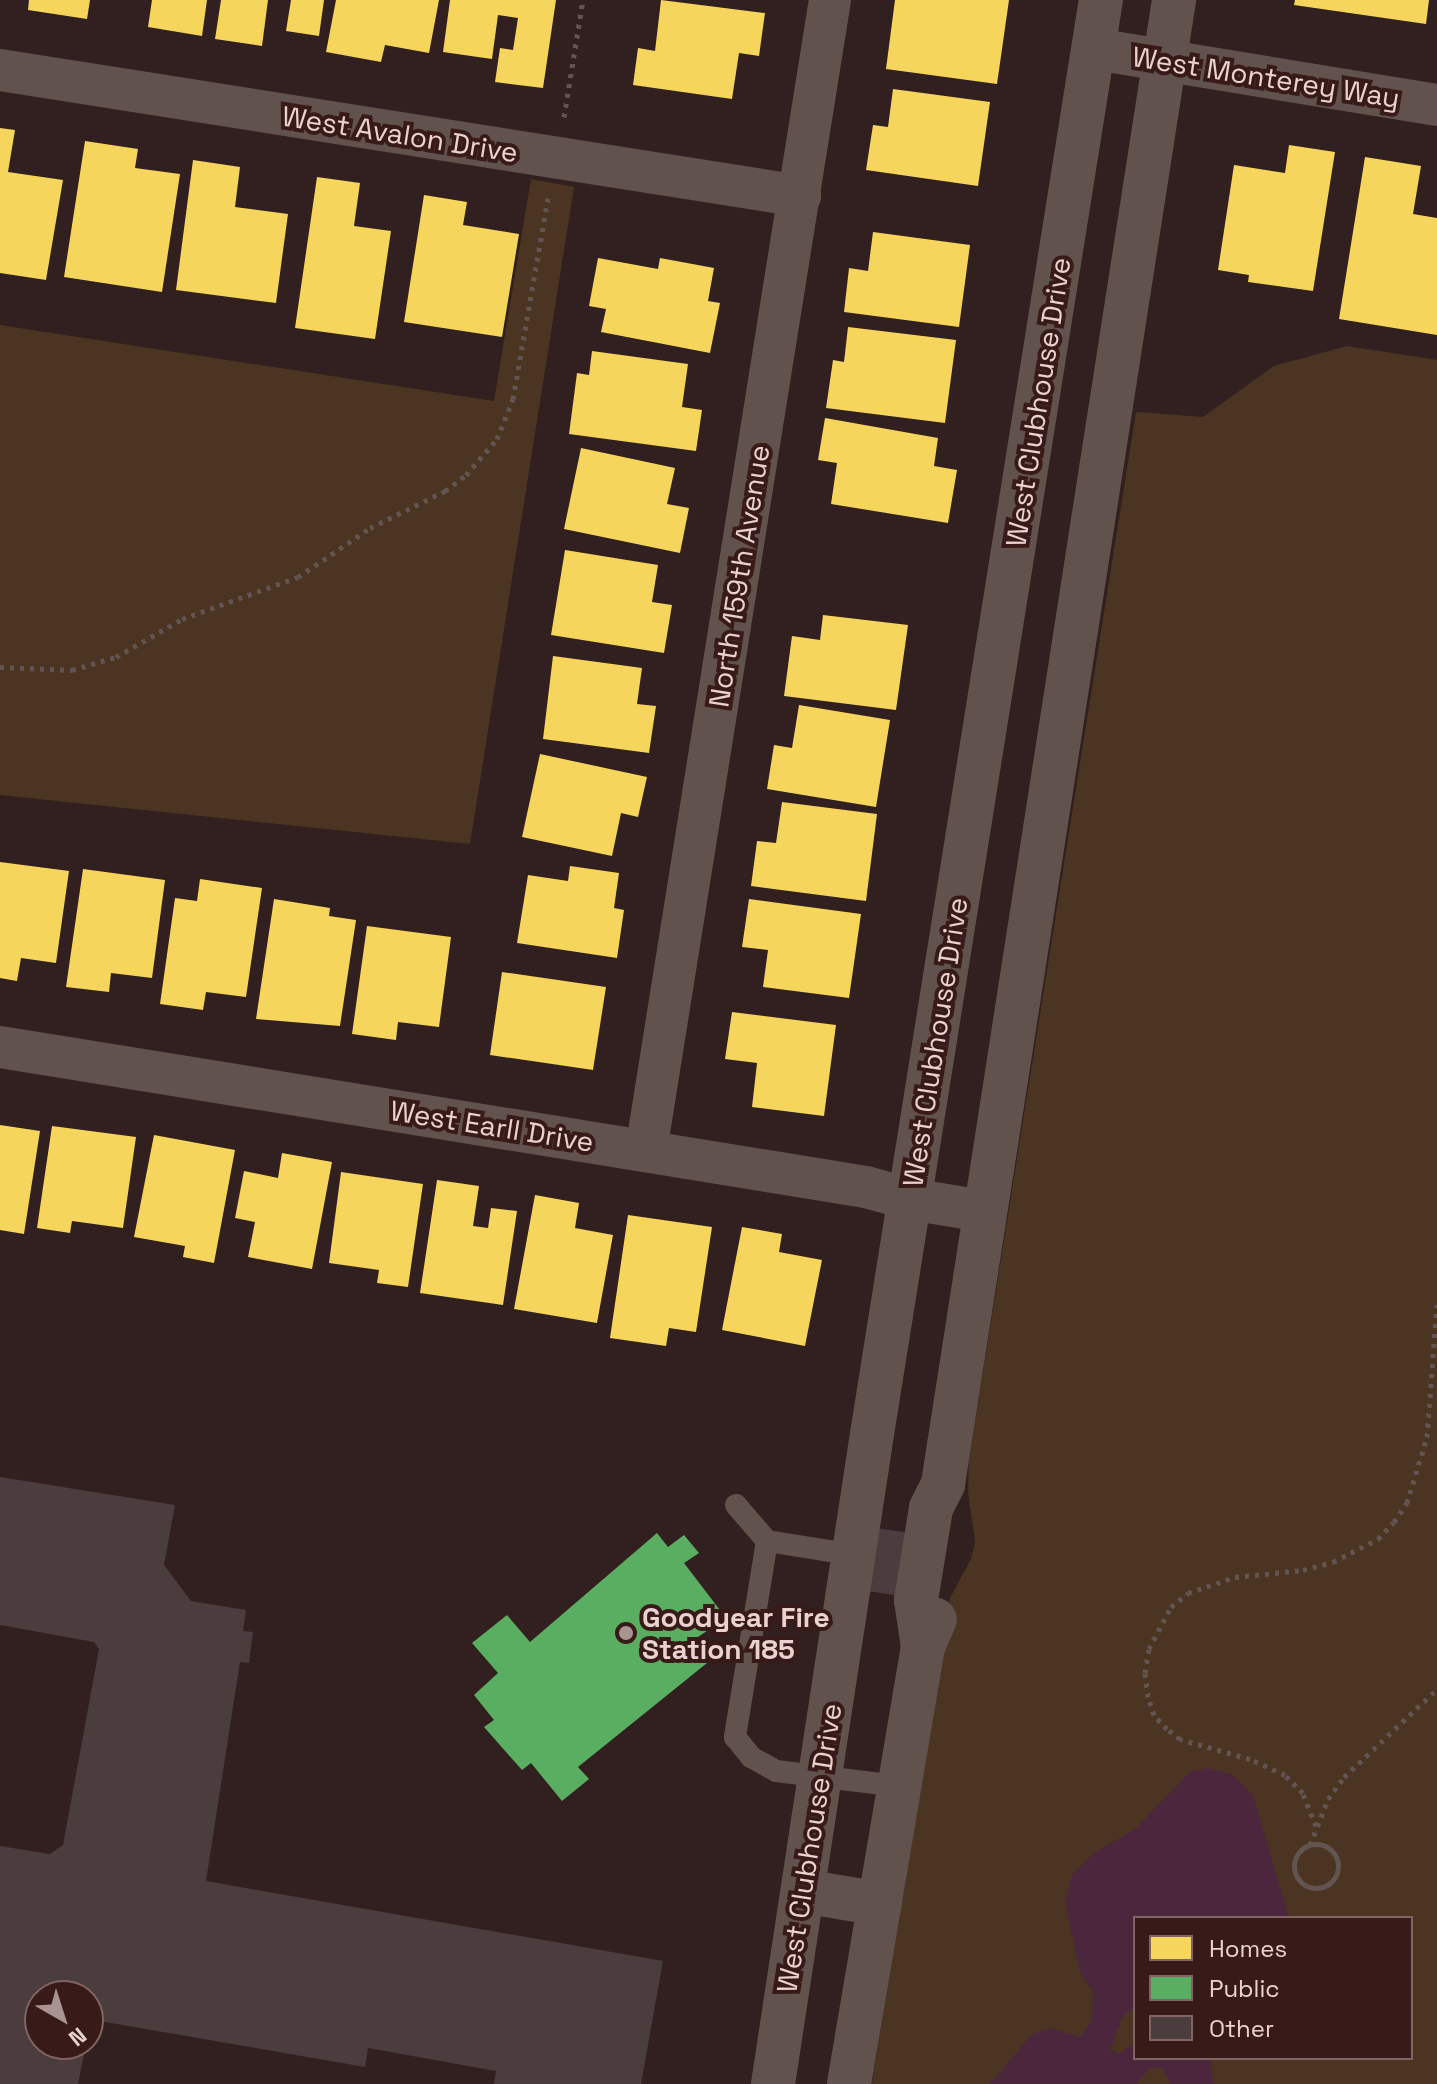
<!DOCTYPE html>
<style>
body{margin:0}
#map{position:relative;width:1437px;height:2084px;overflow:hidden;background:#31201f;font-family:"Space Grotesk",sans-serif}
div>[style]{position:absolute}
.green>*{inset:0;background:#4b3522}
.water>*{inset:0;background:#4c263d}
.homes>*{inset:0;background:#f6d55c}
.public>*{inset:0;background:#5aae61}
.building>*{inset:0;background:#4b3c3d}
.path>*{height:5px;margin-top:-2.5px;transform-origin:0;background:repeating-linear-gradient(90deg,#615451 0 4px,transparent 0 10px)}
.path>.ring{margin:-2.5px;padding:0;box-sizing:content-box;background:none;border:5px solid #615451;border-radius:50%}
.service>*{height:22px;margin:-11px;padding:0 11px;transform-origin:11px;border-radius:11px;background:#61524d}
.minor>*{height:42px;margin:-21px;padding:0 21px;transform-origin:21px;border-radius:21px;background:#61524d}
.tertiary>*{height:44px;margin:-22px;padding:0 22px;transform-origin:22px;border-radius:22px;background:#61524d}
.dots>*{width:22px;height:22px;translate:-50% -50%;box-sizing:border-box;border:4px solid #381a18;border-radius:50%}
span{translate:-50% -50%;white-space:nowrap;text-align:center;line-height:1.15;-webkit-text-stroke:8px #381a18;paint-order:stroke}
.street-label{font-size:28px;color:#e9d3d1}
.poi-label{font-size:28px;color:#e9d3d1;font-weight:700}
.left{translate:0 -50%;text-align:left}
.legend{position:absolute;left:1133px;top:1916px;width:280px;height:144px;box-sizing:border-box;background:#381a18;border:2px solid #7f6462;margin:0;padding:10px 14px;list-style:none;font-size:24px;color:#e9d3d1}
.legend li{display:flex;align-items:center;gap:16px;height:40px}
.legend b{width:40px;border:2px solid #7f6462}
.north{position:absolute;left:24px;top:1980px;width:80px;height:80px;box-sizing:border-box;background:#381a18;border:2px solid #7f6462;border-radius:50%;rotate:141deg;font-size:22px;font-weight:700;line-height:32px;text-align:center;color:#e9d3d1}
.north::after{content:'';display:block;margin:auto;width:28px;height:36px;background:#a99493;clip-path:polygon(50% 0,100% 100%,50% 72%,0 100%)}
</style>
<div id="map">
<div class="green">
<i style="clip-path:polygon(531px 179px,574px 187px,470px 844px,0 795px,0 325px,494px 401px)"></i>
<i style="clip-path:polygon(evenodd,1347px 346px,1437px 360px,1437px 2084px,872px 2084px,945px 1621px,950px 1598px,971px 1559px,975px 1542px,968px 1492px,969px 1460px,1136px 412px,1203px 417px,1274px 366px,1347px 346px,1135px 1918px,1411px 1918px,1411px 2058px,1135px 2058px,1135px 1918px)"></i>
</div>
<div class="water">
<i style="clip-path:polygon(1208px 1768px,1232px 1774px,1253px 1795px,1289px 1918px,1135px 1918px,1135px 2008px,1123px 2016px,1110px 2050px,1119px 2054px,1135px 2042px,1135px 2058px,1211px 2058px,1213px 2084px,1170px 2084px,1162px 2067px,1149px 2069px,1137px 2084px,990px 2084px,1032px 2034px,1051px 2028px,1080px 2037px,1092px 2020px,1093px 1992px,1080px 1972px,1065px 1903px,1072px 1875px,1093px 1854px,1136px 1828px,1190px 1772px)"></i>
</div>
<div class="homes">
<i style="clip-path:polygon(29px 0,90px 0,87px 19px,28px 10px)"></i>
<i style="clip-path:polygon(152px 0,207px 0,202px 36px,148px 27px)"></i>
<i style="clip-path:polygon(221px 0,268px 0,262px 46px,215px 39px)"></i>
<i style="clip-path:polygon(291px 0,324px 0,319px 36px,286px 31px)"></i>
<i style="clip-path:polygon(336px 0,439px 0,429px 53px,385px 45px,381px 62px,326px 52px)"></i>
<i style="clip-path:polygon(450px 0,556px 0,543px 88px,495px 82px,500px 48px,513px 50px,518px 18px,498px 15px,492px 59px,443px 52px)"></i>
<i style="clip-path:polygon(661px 0,765px 13px,759px 56px,739px 53px,732px 99px,633px 85px,638px 48px,655px 51px)"></i>
<i style="clip-path:polygon(895px 0,1009px 0,997px 84px,886px 69px)"></i>
<i style="clip-path:polygon(1295px 0,1429px 0,1426px 24px,1294px 5px)"></i>
<i style="clip-path:polygon(893px 89px,990px 102px,978px 186px,866px 170px,873px 125px,888px 127px)"></i>
<i style="clip-path:polygon(0 128px,15px 130px,8px 172px,63px 180px,46px 280px,0 273px)"></i>
<i style="clip-path:polygon(85px 141px,138px 149px,135px 168px,180px 174px,162px 292px,64px 277px)"></i>
<i style="clip-path:polygon(1289px 145px,1335px 152px,1313px 291px,1248px 282px,1249px 275px,1218px 270px,1234px 165px,1285px 173px)"></i>
<i style="clip-path:polygon(1365px 157px,1421px 166px,1413px 214px,1437px 218px,1437px 335px,1339px 319px)"></i>
<i style="clip-path:polygon(193px 160px,240px 167px,235px 207px,288px 214px,276px 303px,176px 290px)"></i>
<i style="clip-path:polygon(317px 177px,360px 183px,354px 226px,391px 231px,375px 339px,295px 328px)"></i>
<i style="clip-path:polygon(424px 195px,467px 202px,463px 225px,519px 234px,502px 337px,404px 322px)"></i>
<i style="clip-path:polygon(873px 232px,970px 245px,959px 327px,844px 312px,849px 268px,868px 271px)"></i>
<i style="clip-path:polygon(598px 258px,658px 269px,660px 258px,714px 268px,708px 301px,720px 303px,710px 353px,601px 332px,606px 309px,589px 306px)"></i>
<i style="clip-path:polygon(848px 327px,956px 340px,945px 423px,826px 408px,833px 360px,844px 362px)"></i>
<i style="clip-path:polygon(592px 351px,688px 364px,682px 407px,702px 410px,696px 451px,569px 434px,577px 373px,589px 375px)"></i>
<i style="clip-path:polygon(825px 418px,938px 438px,934px 466px,957px 470px,948px 523px,831px 504px,837px 463px,818px 460px)"></i>
<i style="clip-path:polygon(581px 448px,675px 468px,667px 504px,689px 508px,680px 553px,564px 529px)"></i>
<i style="clip-path:polygon(565px 550px,658px 565px,652px 602px,672px 605px,664px 653px,551px 635px)"></i>
<i style="clip-path:polygon(823px 615px,908px 625px,896px 710px,784px 696px,792px 636px,820px 640px)"></i>
<i style="clip-path:polygon(553px 656px,642px 668px,637px 704px,656px 706px,649px 753px,543px 739px)"></i>
<i style="clip-path:polygon(799px 705px,890px 720px,876px 807px,767px 789px,774px 745px,792px 748px)"></i>
<i style="clip-path:polygon(540px 754px,647px 777px,638px 817px,621px 813px,612px 856px,522px 837px)"></i>
<i style="clip-path:polygon(782px 802px,877px 814px,866px 901px,751px 886px,757px 841px,776px 843px)"></i>
<i style="clip-path:polygon(0 862px,69px 871px,56px 963px,21px 958px,17px 981px,0 978px)"></i>
<i style="clip-path:polygon(570px 866px,619px 873px,614px 908px,624px 910px,617px 958px,517px 943px,528px 875px,568px 881px)"></i>
<i style="clip-path:polygon(83px 869px,165px 880px,152px 978px,111px 973px,109px 992px,66px 987px)"></i>
<i style="clip-path:polygon(200px 879px,262px 888px,246px 997px,206px 992px,203px 1010px,160px 1004px,175px 898px,197px 901px)"></i>
<i style="clip-path:polygon(274px 899px,330px 908px,329px 916px,356px 920px,340px 1026px,256px 1019px)"></i>
<i style="clip-path:polygon(749px 899px,861px 914px,849px 998px,763px 987px,768px 950px,742px 947px)"></i>
<i style="clip-path:polygon(367px 926px,451px 937px,439px 1027px,398px 1022px,396px 1040px,352px 1034px)"></i>
<i style="clip-path:polygon(502px 972px,606px 987px,593px 1070px,490px 1055px)"></i>
<i style="clip-path:polygon(732px 1012px,836px 1025px,824px 1116px,752px 1107px,757px 1063px,725px 1059px)"></i>
<i style="clip-path:polygon(0 1125px,40px 1131px,24px 1234px,0 1230px)"></i>
<i style="clip-path:polygon(52px 1126px,136px 1137px,123px 1228px,72px 1221px,70px 1233px,37px 1228px)"></i>
<i style="clip-path:polygon(154px 1135px,235px 1150px,214px 1263px,183px 1257px,185px 1246px,134px 1237px)"></i>
<i style="clip-path:polygon(282px 1153px,332px 1162px,312px 1269px,248px 1257px,255px 1222px,235px 1218px,244px 1171px,278px 1178px)"></i>
<i style="clip-path:polygon(341px 1172px,423px 1184px,408px 1287px,377px 1283px,379px 1270px,329px 1263px)"></i>
<i style="clip-path:polygon(437px 1180px,479px 1186px,473px 1226px,488px 1228px,491px 1208px,517px 1211px,503px 1305px,420px 1293px)"></i>
<i style="clip-path:polygon(535px 1195px,579px 1203px,575px 1228px,613px 1235px,597px 1323px,514px 1309px)"></i>
<i style="clip-path:polygon(628px 1215px,712px 1227px,696px 1332px,669px 1328px,666px 1346px,610px 1338px)"></i>
<i style="clip-path:polygon(742px 1227px,782px 1234px,779px 1252px,822px 1260px,805px 1346px,722px 1330px)"></i>
</div>
<div class="public">
<i style="clip-path:polygon(657px 1533px,668px 1547px,684px 1535px,699px 1553px,684px 1563px,726px 1618px,695px 1639px,712px 1659px,578px 1767px,589px 1779px,562px 1801px,531px 1763px,522px 1770px,484px 1727px,494px 1720px,474px 1695px,498px 1673px,472px 1643px,507px 1615px,530px 1642px)"></i>
</div>
<div class="building">
<i style="clip-path:polygon(0 1477px,175px 1505px,164px 1565px,191px 1601px,246px 1610px,243px 1631px,253px 1632px,249px 1663px,240px 1662px,206px 1881px,663px 1961px,641px 2084px,494px 2084px,496px 2071px,368px 2048px,365px 2067px,88px 2019px,88px 1996px,40px 1996px,40px 2044px,86px 2044px,78px 2084px,0 2084px,0 1846px,50px 1854px,63px 1845px,99px 1649px,94px 1642px,0 1625px)"></i>
<i style="clip-path:polygon(877px 1528px,917px 1534px,907px 1597px,867px 1591px)"></i>
</div>
<div class="path">
<i style="left:564px;top:117px;width:119px;rotate:-80.8deg"></i>
<i style="left:0;top:667px;width:72px;rotate:2.4deg"></i>
<i style="left:72px;top:670px;width:46px;rotate:-16.5deg"></i>
<i style="left:116px;top:657px;width:76px;rotate:-29.9deg"></i>
<i style="left:182px;top:619px;width:123px;rotate:-19.9deg"></i>
<i style="left:298px;top:577px;width:87px;rotate:-34.2deg"></i>
<i style="left:370px;top:528px;width:84px;rotate:-26.3deg"></i>
<i style="left:445px;top:491px;width:26px;rotate:-37deg"></i>
<i style="left:466px;top:475px;width:48px;rotate:-49.3deg"></i>
<i style="left:497px;top:439px;width:43px;rotate:-68.2deg"></i>
<i style="left:513px;top:399px;width:204px;rotate:-80.1deg"></i>
<i style="left:1316px;top:1826px;width:35px;rotate:-112deg"></i>
<i style="left:1303px;top:1793px;width:25px;rotate:-135deg"></i>
<i style="left:1285px;top:1775px;width:38px;rotate:-155deg"></i>
<i style="left:1250px;top:1759px;width:73px;rotate:-164.1deg"></i>
<i style="left:1180px;top:1739px;width:16px;rotate:-142deg"></i>
<i style="left:1167px;top:1729px;width:19px;rotate:-133deg"></i>
<i style="left:1154px;top:1715px;width:19px;rotate:-108deg"></i>
<i style="left:1148px;top:1697px;width:24px;rotate:-97deg"></i>
<i style="left:1145px;top:1673px;width:24px;rotate:-81deg"></i>
<i style="left:1149px;top:1649px;width:47px;rotate:-62.4deg"></i>
<i style="left:1171px;top:1607px;width:22px;rotate:-39deg"></i>
<i style="left:1188px;top:1593px;width:50px;rotate:-18.8deg"></i>
<i style="left:1235px;top:1577px;width:68px;rotate:-5.9deg"></i>
<i style="left:1303px;top:1570px;width:31px;rotate:-15deg"></i>
<i style="left:1333px;top:1562px;width:51px;rotate:-27.1deg"></i>
<i style="left:1378px;top:1539px;width:23px;rotate:-47deg"></i>
<i style="left:1394px;top:1522px;width:23px;rotate:-56deg"></i>
<i style="left:1407px;top:1503px;width:69px;rotate:-73.1deg"></i>
<i style="left:1427px;top:1437px;width:133px;rotate:-85.7deg"></i>
<i class="ring" style="left:1294px;top:1844px;width:39px;height:39px"></i>
<i style="left:1310px;top:1845px;width:49px;rotate:-68.6deg"></i>
<i style="left:1328px;top:1799px;width:27px;rotate:-54deg"></i>
<i style="left:1344px;top:1777px;width:128px;rotate:-43.4deg"></i>
</div>
<div class="service">
<i style="left:736px;top:1505px;width:48px;rotate:49.3deg"></i>
<i style="left:767px;top:1541px;width:88px;rotate:9.1deg"></i>
<i style="left:767px;top:1541px;width:199px;rotate:99.3deg"></i>
<i style="left:735px;top:1737px;width:26px;rotate:51deg"></i>
<i style="left:751px;top:1757px;width:29px;rotate:29deg"></i>
<i style="left:776px;top:1771px;width:124px;rotate:7deg"></i>
</div>
<div class="minor">
<i style="left:1095px;top:49px;width:347px;rotate:9.3deg"></i>
<i style="left:0;top:70px;width:810px;rotate:8.95deg"></i>
<i style="left:0;top:1047px;width:877px;rotate:9.18deg"></i>
<i style="left:866px;top:1187px;width:46px;rotate:15.3deg"></i>
<i style="left:910px;top:1199px;width:74px;rotate:9.3deg"></i>
<i style="left:646px;top:1151px;width:1166px;rotate:-80.92deg"></i>
</div>
<div class="tertiary">
<i style="left:923px;top:1647px;width:48px;rotate:-98.5deg"></i>
<i style="left:916px;top:1600px;width:93px;rotate:-80.7deg"></i>
<i style="left:931px;top:1508px;width:27px;rotate:-63deg"></i>
<i style="left:943px;top:1484px;width:1502px;rotate:-81.15deg"></i>
<i style="left:803px;top:1891px;width:78px;rotate:9.6deg"></i>
<i style="left:773px;top:2084px;width:657px;rotate:-81.34deg"></i>
<i style="left:872px;top:1434px;width:1452px;rotate:-80.93deg"></i>
<i style="left:849px;top:2084px;width:443px;rotate:-80.4deg"></i>
<i style="left:923px;top:1647px;width:30px;rotate:-67deg"></i>
</div>
<div class="dots">
<i style="left:626px;top:1633px;background:#a99493"></i>
</div>
<div class="street-label">
<span style="left:1266px;top:77px;rotate:9deg">West Monterey Way</span>
<span style="left:400px;top:134px;rotate:9deg">West Avalon Drive</span>
<span style="left:1038px;top:402px;rotate:-81deg">West Clubhouse Drive</span>
<span style="left:739px;top:576px;rotate:-81deg">North 159th Avenue</span>
<span style="left:935px;top:1042px;rotate:-81deg">West Clubhouse Drive</span>
<span style="left:492px;top:1126px;rotate:9deg">West Earll Drive</span>
<span style="left:809px;top:1848px;rotate:-81deg">West Clubhouse Drive</span>
</div>
<div class="poi-label">
<span class="left" style="left:642px;top:1633px">Goodyear Fire<br>Station 185</span>
</div>
<ul class="legend">
<li><b style="height:22px;background:#f6d55c"></b>Homes</li>
<li><b style="height:22px;background:#5aae61"></b>Public</li>
<li><b style="height:22px;background:#4b3c3d"></b>Other</li>
</ul>
<div class="north">N</div>
</div>
